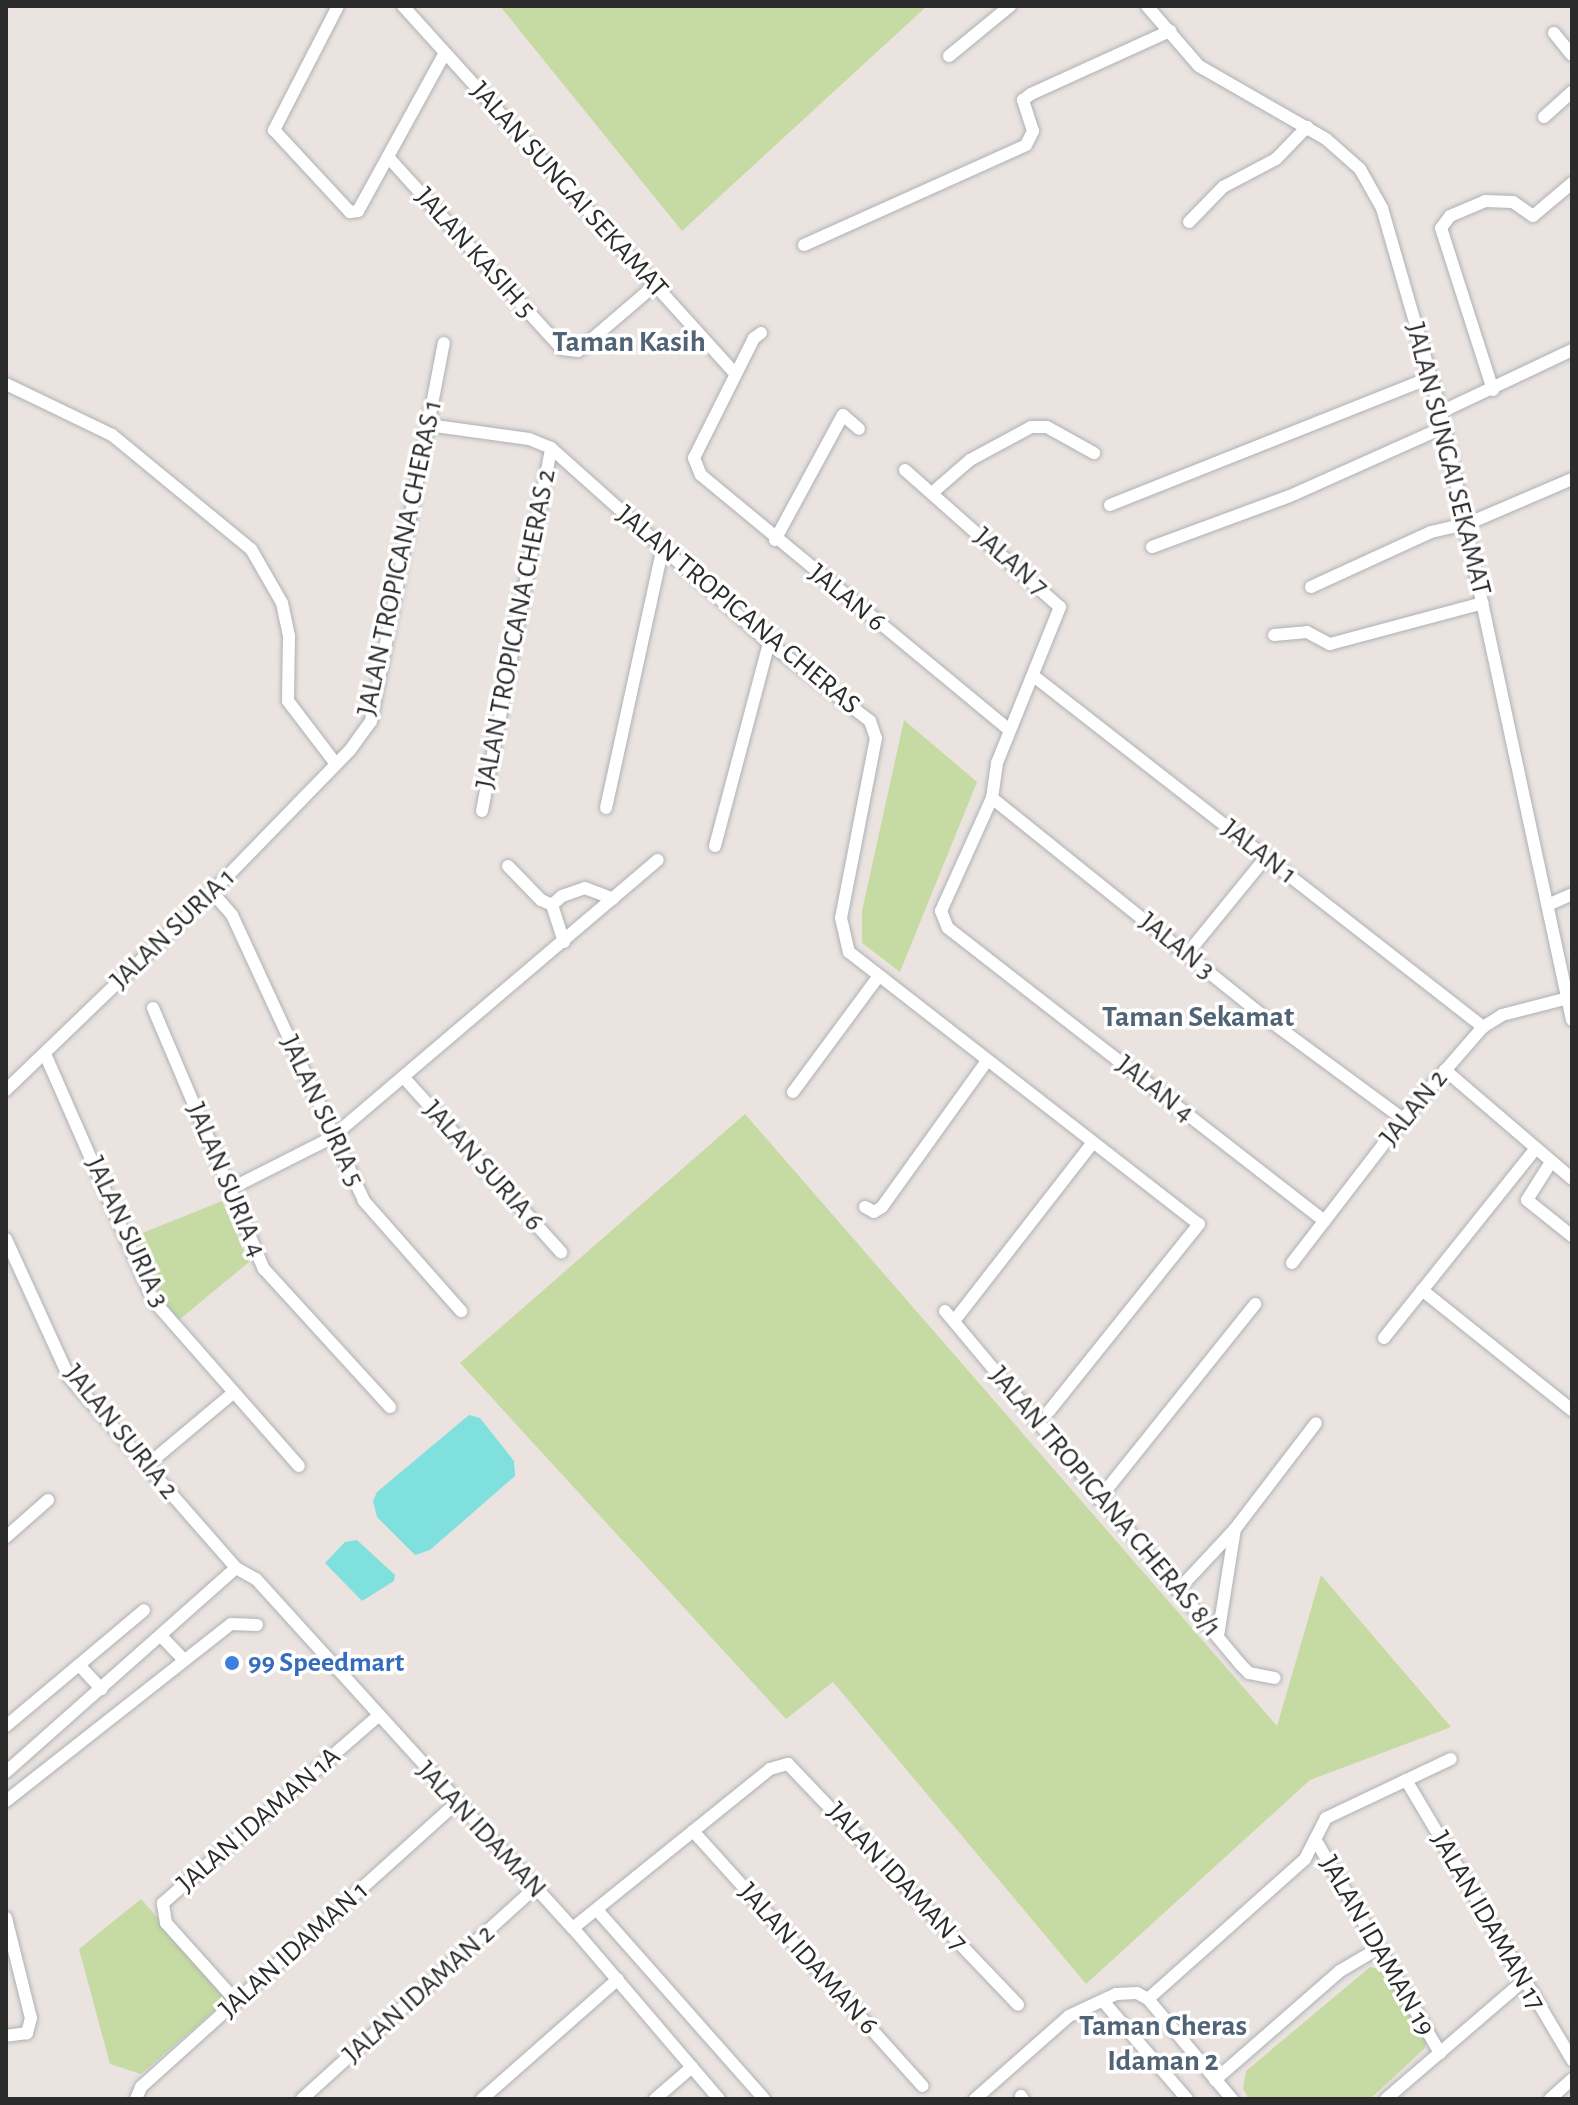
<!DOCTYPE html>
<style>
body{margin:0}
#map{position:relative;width:1578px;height:2105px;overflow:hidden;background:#ebe3df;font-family:"Alegreya Sans",sans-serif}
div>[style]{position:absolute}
.green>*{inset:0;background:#c6dba3}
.water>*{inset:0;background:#7fe0de}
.roads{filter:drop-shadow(0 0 2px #acb1b6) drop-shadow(0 0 2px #acb1b6)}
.minor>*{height:12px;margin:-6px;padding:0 6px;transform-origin:6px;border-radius:6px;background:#fff}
.dots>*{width:22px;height:22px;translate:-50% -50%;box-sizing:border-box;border:4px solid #fff;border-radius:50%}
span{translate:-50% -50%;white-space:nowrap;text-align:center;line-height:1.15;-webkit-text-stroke:7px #fff;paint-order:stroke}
.street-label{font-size:28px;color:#2b2b2b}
.shop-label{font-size:28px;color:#366cbe;font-weight:700}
.left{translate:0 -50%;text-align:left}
.neighbourhood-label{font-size:30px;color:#516377;font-weight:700}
.frame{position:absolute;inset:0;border:8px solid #2b2b2b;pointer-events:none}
</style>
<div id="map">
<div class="green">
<i style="clip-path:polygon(500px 6px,927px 6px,682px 231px)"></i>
<i style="clip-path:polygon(904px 720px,977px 782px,900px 972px,862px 943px,862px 911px)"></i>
<i style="clip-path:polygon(745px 1114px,1277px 1726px,1321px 1575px,1451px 1727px,1310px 1780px,1086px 1984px,833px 1682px,786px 1719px,460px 1363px)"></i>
<i style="clip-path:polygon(222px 1201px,249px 1262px,179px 1320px,160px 1298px,135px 1236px)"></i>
<i style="clip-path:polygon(141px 1899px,229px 1998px,141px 2074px,110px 2064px,79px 1949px)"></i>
<i style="clip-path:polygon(1370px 1967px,1385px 1970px,1427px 2037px,1425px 2048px,1370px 2099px,1249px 2099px,1243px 2089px,1246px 2071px)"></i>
</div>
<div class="water">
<i style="clip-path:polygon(469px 1415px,480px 1418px,514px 1461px,515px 1476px,430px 1550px,415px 1555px,377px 1517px,373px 1501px,377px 1492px)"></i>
<i style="clip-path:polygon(357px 1540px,395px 1575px,394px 1581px,362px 1601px,325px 1563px,345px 1542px)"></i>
</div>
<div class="roads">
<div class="minor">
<i style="left:338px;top:6px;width:140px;rotate:117.3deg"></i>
<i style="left:274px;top:130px;width:112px;rotate:47.2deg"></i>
<i style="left:350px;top:212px;width:8px;rotate:-7deg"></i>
<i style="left:358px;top:211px;width:180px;rotate:-61.2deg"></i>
<i style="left:403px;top:6px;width:496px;rotate:47.9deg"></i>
<i style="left:1147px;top:6px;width:79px;rotate:49.1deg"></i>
<i style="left:1199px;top:66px;width:146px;rotate:29.9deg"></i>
<i style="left:1326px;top:139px;width:45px;rotate:41.4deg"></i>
<i style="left:1360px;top:169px;width:45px;rotate:60.6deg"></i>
<i style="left:1382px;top:208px;width:212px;rotate:73.9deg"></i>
<i style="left:1441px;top:412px;width:622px;rotate:77.84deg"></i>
<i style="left:1554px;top:33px;width:28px;rotate:51deg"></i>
<i style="left:949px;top:56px;width:79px;rotate:-39.3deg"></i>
<i style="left:1544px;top:117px;width:38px;rotate:-42deg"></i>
<i style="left:388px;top:157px;width:259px;rotate:47.8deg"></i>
<i style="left:562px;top:349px;width:16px;rotate:7deg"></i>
<i style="left:578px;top:351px;width:101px;rotate:-40.6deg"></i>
<i style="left:1189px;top:222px;width:49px;rotate:-45.8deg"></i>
<i style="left:1223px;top:187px;width:60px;rotate:-27.8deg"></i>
<i style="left:1276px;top:159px;width:45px;rotate:-45.9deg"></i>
<i style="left:804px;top:245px;width:243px;rotate:-24.2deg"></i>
<i style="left:1026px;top:145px;width:16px;rotate:-63deg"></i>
<i style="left:1033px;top:131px;width:33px;rotate:-108deg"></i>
<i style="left:1023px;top:100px;width:10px;rotate:-37deg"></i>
<i style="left:1031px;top:94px;width:153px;rotate:-24.4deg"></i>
<i style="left:761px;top:333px;width:9px;rotate:144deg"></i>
<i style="left:754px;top:338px;width:134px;rotate:116.6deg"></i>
<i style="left:694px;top:458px;width:18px;rotate:68deg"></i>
<i style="left:701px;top:475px;width:400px;rotate:39.6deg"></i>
<i style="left:6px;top:384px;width:118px;rotate:25.7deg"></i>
<i style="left:112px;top:435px;width:180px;rotate:39.4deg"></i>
<i style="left:251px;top:549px;width:62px;rotate:60.1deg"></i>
<i style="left:282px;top:603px;width:34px;rotate:78deg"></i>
<i style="left:289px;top:636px;width:65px;rotate:90.9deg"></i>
<i style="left:288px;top:701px;width:79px;rotate:52.7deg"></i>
<i style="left:1493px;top:390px;width:170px;rotate:-107.8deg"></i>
<i style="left:1441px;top:228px;width:15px;rotate:-53deg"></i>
<i style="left:1450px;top:216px;width:38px;rotate:-23deg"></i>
<i style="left:1485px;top:201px;width:28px;rotate:2deg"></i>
<i style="left:1513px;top:202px;width:24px;rotate:35deg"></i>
<i style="left:1533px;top:216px;width:51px;rotate:-40.2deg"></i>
<i style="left:1441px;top:412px;width:145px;rotate:-25.3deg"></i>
<i style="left:428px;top:425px;width:102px;rotate:7.9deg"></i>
<i style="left:529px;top:439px;width:24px;rotate:22deg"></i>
<i style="left:551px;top:448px;width:292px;rotate:41.8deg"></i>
<i style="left:769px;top:643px;width:128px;rotate:37.7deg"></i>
<i style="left:870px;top:721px;width:18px;rotate:71deg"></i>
<i style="left:876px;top:738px;width:183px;rotate:101deg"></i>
<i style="left:841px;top:918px;width:35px;rotate:77deg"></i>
<i style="left:849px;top:952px;width:443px;rotate:37.9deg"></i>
<i style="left:1199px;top:1224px;width:240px;rotate:128.7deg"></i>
<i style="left:905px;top:470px;width:207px;rotate:41.5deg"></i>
<i style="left:1060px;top:607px;width:168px;rotate:112deg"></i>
<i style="left:997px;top:763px;width:35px;rotate:98deg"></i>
<i style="left:992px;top:798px;width:124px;rotate:114.3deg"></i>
<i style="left:941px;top:911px;width:18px;rotate:68deg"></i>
<i style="left:948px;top:928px;width:477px;rotate:37.9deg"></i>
<i style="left:932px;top:493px;width:50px;rotate:-41deg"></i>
<i style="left:970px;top:460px;width:69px;rotate:-28.4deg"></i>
<i style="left:1031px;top:427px;width:16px"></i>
<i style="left:1047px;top:427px;width:54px;rotate:29deg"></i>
<i style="left:1110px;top:505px;width:346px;rotate:-21.7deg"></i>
<i style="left:775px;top:540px;width:142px;rotate:-61.5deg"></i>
<i style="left:843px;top:415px;width:21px;rotate:41deg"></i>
<i style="left:1152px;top:547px;width:147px;rotate:-20.3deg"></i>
<i style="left:1290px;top:496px;width:169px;rotate:-24.1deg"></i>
<i style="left:1311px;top:587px;width:132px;rotate:-24.6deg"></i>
<i style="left:1431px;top:532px;width:37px;rotate:-13deg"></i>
<i style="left:1467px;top:524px;width:114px;rotate:-23.2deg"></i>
<i style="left:1274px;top:635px;width:33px;rotate:-5deg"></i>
<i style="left:1307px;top:632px;width:26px;rotate:28deg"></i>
<i style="left:1330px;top:644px;width:158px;rotate:-15deg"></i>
<i style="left:1035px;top:677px;width:569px;rotate:38deg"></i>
<i style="left:992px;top:798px;width:351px;rotate:38.8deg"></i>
<i style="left:1266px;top:1018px;width:170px;rotate:36.4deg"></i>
<i style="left:606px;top:808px;width:263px;rotate:-77.7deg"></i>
<i style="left:482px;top:811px;width:369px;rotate:-79.2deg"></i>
<i style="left:715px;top:846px;width:210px;rotate:-75.1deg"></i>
<i style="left:508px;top:866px;width:47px;rotate:45.9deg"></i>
<i style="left:541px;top:900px;width:12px;rotate:24deg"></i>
<i style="left:212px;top:892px;width:30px;rotate:49deg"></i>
<i style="left:232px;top:915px;width:315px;rotate:65.2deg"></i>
<i style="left:364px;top:1201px;width:147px;rotate:48.6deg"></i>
<i style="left:1550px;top:904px;width:24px;rotate:-24deg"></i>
<i style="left:564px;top:942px;width:39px;rotate:-108deg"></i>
<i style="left:552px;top:905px;width:13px;rotate:-42deg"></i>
<i style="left:562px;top:896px;width:24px;rotate:-19deg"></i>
<i style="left:585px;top:888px;width:30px;rotate:21deg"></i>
<i style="left:1187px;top:954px;width:125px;rotate:-50.8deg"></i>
<i style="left:153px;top:1008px;width:284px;rotate:67deg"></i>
<i style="left:264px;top:1269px;width:187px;rotate:47.6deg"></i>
<i style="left:45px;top:1054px;width:269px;rotate:66.3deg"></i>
<i style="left:153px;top:1300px;width:221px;rotate:48.7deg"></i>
<i style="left:1445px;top:1070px;width:167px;rotate:40.6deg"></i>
<i style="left:406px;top:1080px;width:232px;rotate:48deg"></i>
<i style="left:6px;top:1090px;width:286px;rotate:-43.9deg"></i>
<i style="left:212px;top:892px;width:198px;rotate:-45.8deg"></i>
<i style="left:350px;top:750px;width:36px;rotate:-54deg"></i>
<i style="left:371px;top:721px;width:385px;rotate:-79.1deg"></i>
<i style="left:793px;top:1092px;width:143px;rotate:-53.5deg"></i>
<i style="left:1551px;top:1162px;width:45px;rotate:122.3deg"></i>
<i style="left:1527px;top:1200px;width:58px;rotate:38.7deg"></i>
<i style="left:230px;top:1189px;width:113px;rotate:-26.8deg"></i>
<i style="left:331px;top:1138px;width:429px;rotate:-40.4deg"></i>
<i style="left:865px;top:1207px;width:10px;rotate:29deg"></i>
<i style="left:874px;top:1212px;width:9px;rotate:-32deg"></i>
<i style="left:882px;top:1207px;width:180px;rotate:-54.3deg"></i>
<i style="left:6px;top:1239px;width:152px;rotate:65.5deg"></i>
<i style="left:69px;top:1377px;width:254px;rotate:48.8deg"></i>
<i style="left:236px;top:1568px;width:23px;rotate:29deg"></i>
<i style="left:256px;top:1579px;width:471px;rotate:47.8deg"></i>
<i style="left:573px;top:1928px;width:225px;rotate:49.5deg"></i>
<i style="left:1292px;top:1263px;width:182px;rotate:-52.4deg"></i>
<i style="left:1403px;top:1119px;width:122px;rotate:-49deg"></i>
<i style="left:1483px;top:1027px;width:22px;rotate:-32deg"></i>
<i style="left:1502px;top:1015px;width:68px;rotate:-14.4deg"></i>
<i style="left:1422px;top:1290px;width:192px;rotate:38.7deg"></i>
<i style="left:945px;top:1311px;width:460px;rotate:50.1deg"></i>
<i style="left:1240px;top:1664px;width:13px;rotate:45deg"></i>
<i style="left:1249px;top:1673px;width:26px;rotate:11deg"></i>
<i style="left:954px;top:1321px;width:223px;rotate:-52.1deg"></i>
<i style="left:1384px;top:1338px;width:243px;rotate:-51.3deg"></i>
<i style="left:146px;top:1466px;width:114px;rotate:-40deg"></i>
<i style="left:1099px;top:1499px;width:250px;rotate:-51.3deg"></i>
<i style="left:6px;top:1537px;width:56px;rotate:-41.4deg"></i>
<i style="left:1178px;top:1590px;width:83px;rotate:-46.9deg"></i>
<i style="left:1235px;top:1529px;width:133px;rotate:-52.6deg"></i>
<i style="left:161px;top:1636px;width:33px;rotate:46deg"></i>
<i style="left:1218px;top:1636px;width:108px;rotate:-81deg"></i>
<i style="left:79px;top:1665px;width:33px;rotate:47deg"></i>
<i style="left:6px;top:1726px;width:180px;rotate:-40deg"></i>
<i style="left:6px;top:1772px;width:307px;rotate:-41.6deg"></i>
<i style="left:1406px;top:1780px;width:326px;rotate:59.3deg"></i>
<i style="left:6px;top:1801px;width:286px;rotate:-38.2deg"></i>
<i style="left:231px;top:1624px;width:26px;rotate:2deg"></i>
<i style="left:693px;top:1831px;width:343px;rotate:48deg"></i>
<i style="left:1315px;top:1839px;width:248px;rotate:59.7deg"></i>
<i style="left:597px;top:1910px;width:252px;rotate:48.5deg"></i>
<i style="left:6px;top:1918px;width:103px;rotate:76deg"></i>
<i style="left:31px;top:2018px;width:16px;rotate:105deg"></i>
<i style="left:27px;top:2033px;width:21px;rotate:172deg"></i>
<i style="left:573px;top:1928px;width:253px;rotate:-38.9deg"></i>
<i style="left:770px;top:1769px;width:19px;rotate:-16deg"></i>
<i style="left:788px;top:1764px;width:333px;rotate:46.3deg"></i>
<i style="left:1148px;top:1999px;width:210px;rotate:-41.7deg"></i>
<i style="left:1305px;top:1859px;width:46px;rotate:-62.9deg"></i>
<i style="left:1326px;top:1818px;width:138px;rotate:-25.3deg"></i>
<i style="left:236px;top:2001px;width:105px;rotate:-131.9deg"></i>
<i style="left:166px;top:1923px;width:20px;rotate:-99deg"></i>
<i style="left:163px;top:1903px;width:284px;rotate:-41deg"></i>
<i style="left:1103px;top:2001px;width:129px;rotate:49.4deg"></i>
<i style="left:1215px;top:2080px;width:166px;rotate:-41.1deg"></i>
<i style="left:1340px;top:1971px;width:45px;rotate:-30.5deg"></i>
<i style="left:1021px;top:2096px;width:4px;rotate:56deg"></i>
<i style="left:136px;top:2099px;width:13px;rotate:-67deg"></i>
<i style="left:141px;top:2087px;width:424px;rotate:-42deg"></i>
<i style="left:302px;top:2099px;width:314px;rotate:-42.2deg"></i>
<i style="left:482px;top:2099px;width:181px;rotate:-41.4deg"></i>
<i style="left:655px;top:2099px;width:49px;rotate:-40.9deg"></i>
<i style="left:975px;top:2099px;width:125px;rotate:-41.4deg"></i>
<i style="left:1069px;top:2016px;width:52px;rotate:-25.1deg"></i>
<i style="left:1116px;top:1994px;width:21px;rotate:-3deg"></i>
<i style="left:1137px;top:1993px;width:13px;rotate:29deg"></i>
<i style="left:1148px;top:1999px;width:131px;rotate:50deg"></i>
<i style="left:1386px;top:2099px;width:179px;rotate:-40.7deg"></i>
<i style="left:1550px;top:2099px;width:30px;rotate:-42deg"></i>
</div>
</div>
<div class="dots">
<i style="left:232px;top:1663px;background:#3f7fe0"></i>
</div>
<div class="street-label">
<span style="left:569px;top:190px;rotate:48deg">JALAN SUNGAI SEKAMAT</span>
<span style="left:475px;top:253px;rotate:48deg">JALAN KASIH 5</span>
<span style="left:1448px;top:459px;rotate:76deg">JALAN SUNGAI SEKAMAT</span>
<span style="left:400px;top:558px;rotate:-78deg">JALAN TROPICANA CHERAS 1</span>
<span style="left:1011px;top:562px;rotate:41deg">JALAN 7</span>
<span style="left:847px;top:598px;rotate:39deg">JALAN 6</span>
<span style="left:738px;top:610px;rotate:40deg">JALAN TROPICANA CHERAS</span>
<span style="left:516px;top:629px;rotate:-79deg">JALAN TROPICANA CHERAS 2</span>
<span style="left:1259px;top:852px;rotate:38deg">JALAN 1</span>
<span style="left:173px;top:929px;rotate:-44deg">JALAN SURIA 1</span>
<span style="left:1177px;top:946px;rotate:39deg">JALAN 3</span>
<span style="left:1155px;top:1089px;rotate:38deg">JALAN 4</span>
<span style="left:1414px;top:1108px;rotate:-51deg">JALAN 2</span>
<span style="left:322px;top:1111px;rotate:65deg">JALAN SURIA 5</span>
<span style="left:483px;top:1166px;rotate:48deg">JALAN SURIA 6</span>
<span style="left:226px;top:1180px;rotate:67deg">JALAN SURIA 4</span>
<span style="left:127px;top:1232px;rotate:65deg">JALAN SURIA 3</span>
<span style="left:121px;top:1432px;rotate:51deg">JALAN SURIA 2</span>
<span style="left:1105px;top:1502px;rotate:50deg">JALAN TROPICANA CHERAS 8/1</span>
<span style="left:259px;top:1820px;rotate:-41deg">JALAN IDAMAN 1A</span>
<span style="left:481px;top:1830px;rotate:47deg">JALAN IDAMAN</span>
<span style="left:897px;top:1877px;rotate:47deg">JALAN IDAMAN 7</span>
<span style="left:1488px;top:1921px;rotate:60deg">JALAN IDAMAN 17</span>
<span style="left:1377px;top:1946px;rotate:60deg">JALAN IDAMAN 19</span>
<span style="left:294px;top:1950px;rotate:-42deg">JALAN IDAMAN 1</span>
<span style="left:808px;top:1959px;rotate:48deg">JALAN IDAMAN 6</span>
<span style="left:419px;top:1994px;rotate:-42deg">JALAN IDAMAN 2</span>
</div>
<div class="shop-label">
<span class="left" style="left:248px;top:1663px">99 Speedmart</span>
</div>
<div class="neighbourhood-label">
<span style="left:629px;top:342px">Taman Kasih</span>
<span style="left:1198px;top:1017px">Taman Sekamat</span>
<span style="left:1163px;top:2043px">Taman Cheras<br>Idaman 2</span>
</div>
<div class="frame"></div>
</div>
